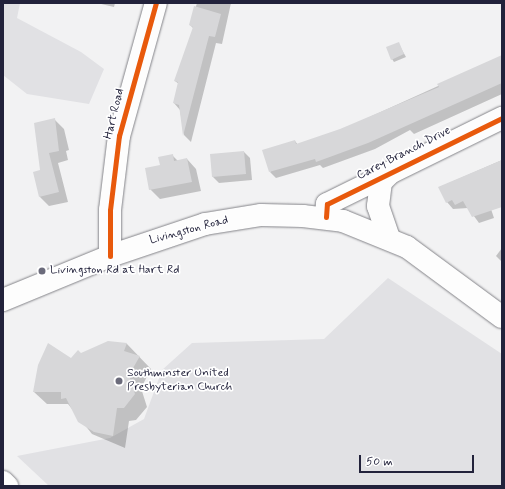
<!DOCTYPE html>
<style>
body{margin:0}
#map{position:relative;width:505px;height:489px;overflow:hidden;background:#f2f2f3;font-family:Mynerve,sans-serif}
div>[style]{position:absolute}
.green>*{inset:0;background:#e1e1e4}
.shadow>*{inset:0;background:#0003}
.building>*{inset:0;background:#d7d7d9}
.roads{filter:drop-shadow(0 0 1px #848489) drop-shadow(0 0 1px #848489)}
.minor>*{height:22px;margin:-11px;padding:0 11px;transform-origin:11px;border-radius:11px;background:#fdfdfd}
.major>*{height:22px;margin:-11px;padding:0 11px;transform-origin:11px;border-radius:11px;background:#fdfdfd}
.cycleway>*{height:5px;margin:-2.5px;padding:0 2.5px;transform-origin:2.5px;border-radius:2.5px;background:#e8590c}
.dots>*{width:11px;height:11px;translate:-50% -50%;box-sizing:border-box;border:2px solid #fff;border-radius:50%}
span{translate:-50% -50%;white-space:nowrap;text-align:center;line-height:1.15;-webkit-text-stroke:3.5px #fff;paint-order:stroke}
.street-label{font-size:12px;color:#22223b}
.poi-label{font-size:12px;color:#22223b}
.left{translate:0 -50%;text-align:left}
.frame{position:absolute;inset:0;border:4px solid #22223b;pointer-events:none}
.scale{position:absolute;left:359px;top:455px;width:115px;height:18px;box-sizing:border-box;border:2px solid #22223b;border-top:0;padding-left:5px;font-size:12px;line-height:14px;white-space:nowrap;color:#22223b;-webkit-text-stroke:3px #fff;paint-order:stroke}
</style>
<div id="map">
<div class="green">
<i style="clip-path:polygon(3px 3px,20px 3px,17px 18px,81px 52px,104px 69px,89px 104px,27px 94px,3px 75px)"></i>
<i style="clip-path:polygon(388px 278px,502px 354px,502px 486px,49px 486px,17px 456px,110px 438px,144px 419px,162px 370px,192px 343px,324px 339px)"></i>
</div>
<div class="shadow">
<i style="clip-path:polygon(97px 3px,115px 3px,114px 7px)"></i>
<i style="clip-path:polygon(197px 3px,231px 3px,222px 44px,216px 43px,191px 142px,184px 135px,180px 110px,174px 103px,179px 84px,175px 81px,194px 29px,190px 25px)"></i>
<i style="clip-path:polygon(398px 43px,406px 57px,394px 62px,392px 59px)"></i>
<i style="clip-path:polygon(502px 57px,502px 94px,414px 134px,410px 130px,375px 149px,323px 168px,320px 165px,276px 178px,270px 172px,295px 141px,298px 145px,341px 130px)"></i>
<i style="clip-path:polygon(54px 119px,64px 129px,69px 150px,66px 151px,68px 160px,58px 163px,68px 202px,49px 206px,40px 197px,41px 171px)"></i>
<i style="clip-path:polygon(244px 152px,250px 158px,252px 180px,219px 183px,213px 177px,211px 155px)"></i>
<i style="clip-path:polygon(172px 155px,178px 161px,187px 159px,196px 169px,201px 191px,160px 199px,150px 189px,161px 166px)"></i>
<i style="clip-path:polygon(502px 160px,502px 201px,490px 206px,494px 218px,479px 223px,468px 208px,453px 209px,447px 202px,440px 187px)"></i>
<i style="clip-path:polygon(502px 248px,502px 262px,496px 256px)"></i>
<i style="clip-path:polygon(108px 342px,127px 344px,151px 369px,141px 388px,147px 407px,136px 420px,129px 421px,125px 448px,92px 434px,68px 404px,47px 404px,34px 392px,39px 366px,71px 359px)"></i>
</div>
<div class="building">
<i style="clip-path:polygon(194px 6px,221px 14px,215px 37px,209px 36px,183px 136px,179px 105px,173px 103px,178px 82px,174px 81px,193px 27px,189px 25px)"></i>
<i style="clip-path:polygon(399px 42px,404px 54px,391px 60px,386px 47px)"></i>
<i style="clip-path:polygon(502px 55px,502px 83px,368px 143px,316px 162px,315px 159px,269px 172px,262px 150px,295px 140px,296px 144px,340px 129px,439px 87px,437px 84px)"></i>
<i style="clip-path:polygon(55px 118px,59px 151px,49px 153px,59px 192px,39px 197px,33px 172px,40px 170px,34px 123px)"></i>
<i style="clip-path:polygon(244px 151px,246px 174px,212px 177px,210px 154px)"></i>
<i style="clip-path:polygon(173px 154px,174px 161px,187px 158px,192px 182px,149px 190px,145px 168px,160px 165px,158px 157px)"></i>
<i style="clip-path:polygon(502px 160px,502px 207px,472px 217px,463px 201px,455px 205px,452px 200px,446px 203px,438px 187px)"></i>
<i style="clip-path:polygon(108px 341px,127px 343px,124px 351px,140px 356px,129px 375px,135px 394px,124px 408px,117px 408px,113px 436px,94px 432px,78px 422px,66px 398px,61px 399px,61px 392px,33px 392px,38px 365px,48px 343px,71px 358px,78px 350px,81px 353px)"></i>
</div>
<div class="roads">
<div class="minor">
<i style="left:326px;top:217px;width:13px;rotate:-86deg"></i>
<i style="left:327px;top:204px;width:195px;rotate:-26.2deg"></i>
<i style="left:110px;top:256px;width:46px;rotate:-90deg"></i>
<i style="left:110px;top:210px;width:75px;rotate:-83.1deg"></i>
<i style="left:119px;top:136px;width:138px;rotate:-74.5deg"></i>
<i style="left:3px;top:482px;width:6px;rotate:45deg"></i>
</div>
<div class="major">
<i style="left:389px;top:238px;width:34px;rotate:-109deg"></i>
<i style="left:378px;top:206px;width:24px;rotate:-83deg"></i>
<i style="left:381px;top:182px;width:14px;rotate:-45deg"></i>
<i style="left:3px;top:300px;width:116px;rotate:-22.4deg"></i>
<i style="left:110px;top:256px;width:100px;rotate:-18.6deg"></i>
<i style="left:205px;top:224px;width:57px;rotate:-9.1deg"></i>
<i style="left:261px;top:215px;width:42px;rotate:1.4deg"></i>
<i style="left:303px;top:216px;width:40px;rotate:7.1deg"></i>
<i style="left:343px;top:221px;width:69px;rotate:22.1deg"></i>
<i style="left:407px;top:247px;width:118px;rotate:36.4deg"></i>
</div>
</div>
<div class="cycleway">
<i style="left:326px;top:217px;width:13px;rotate:-86deg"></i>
<i style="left:327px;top:204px;width:195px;rotate:-26.2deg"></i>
<i style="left:110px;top:256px;width:46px;rotate:-90deg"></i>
<i style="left:110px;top:210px;width:75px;rotate:-83.1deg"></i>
<i style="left:119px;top:136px;width:138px;rotate:-74.5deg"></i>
</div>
<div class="dots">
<i style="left:42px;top:271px;background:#6b6b7b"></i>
<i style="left:119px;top:381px;background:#6b6b7b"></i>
</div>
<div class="street-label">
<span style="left:115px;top:114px;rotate:-76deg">Hart Road</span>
<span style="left:404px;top:154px;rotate:-27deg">Carey Branch Drive</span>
<span style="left:189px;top:231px;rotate:-15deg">Livingston Road</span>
</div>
<div class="poi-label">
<span class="left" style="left:50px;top:271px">Livingston Rd at Hart Rd</span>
<span class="left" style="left:127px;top:381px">Southminster United<br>Presbyterian Church</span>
</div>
<div class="frame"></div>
<div class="scale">50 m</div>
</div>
